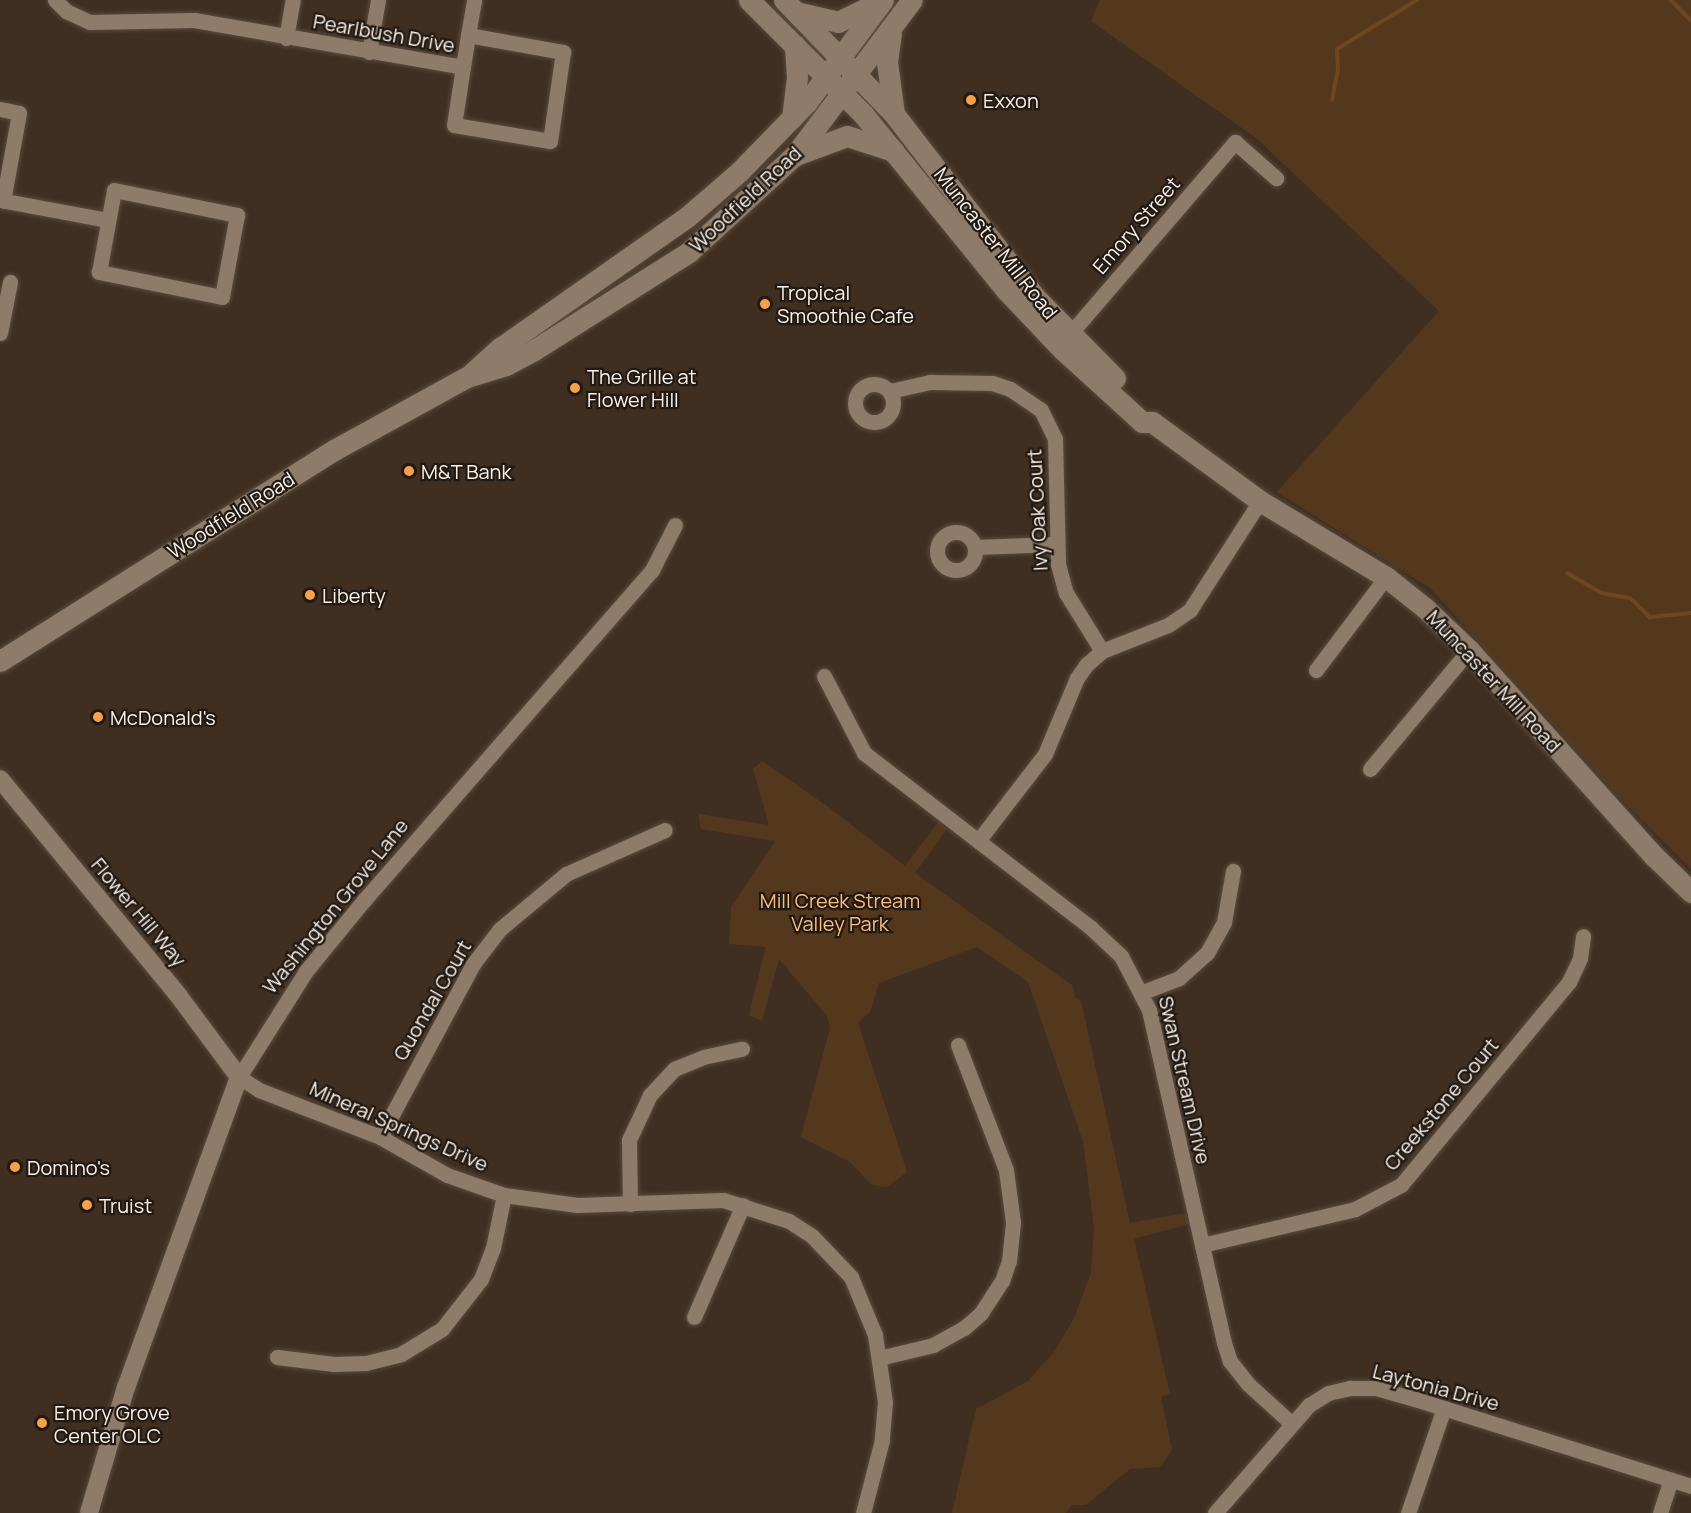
<!DOCTYPE html>
<style>
body{margin:0}
#map{position:relative;width:1691px;height:1513px;overflow:hidden;background:#402f21;font-family:Manrope,sans-serif}
div>[style]{position:absolute}
.green>*{inset:0;background:#53381e}
.stream>*{height:4px;margin:-2px;padding:0 2px;transform-origin:2px;border-radius:2px;background:#6f471e}
.roads{filter:drop-shadow(0 0 2px #594b3e) drop-shadow(0 0 2px #594b3e)}
.minor>*{height:15px;margin:-7.5px;padding:0 7.5px;transform-origin:7.5px;border-radius:7.5px;background:#8e7b6a}
.minor>.ring{margin:-7.5px;padding:0;box-sizing:content-box;background:none;border:15px solid #8e7b6a;border-radius:50%}
.tertiary>*{height:18px;margin:-9px;padding:0 9px;transform-origin:9px;border-radius:9px;background:#8e7b6a}
.secondary>*{height:21px;margin:-10.5px;padding:0 10.5px;transform-origin:10.5px;border-radius:10.5px;background:#8e7b6a}
.dots>*{width:16px;height:16px;translate:-50% -50%;box-sizing:border-box;border:3px solid #211913;border-radius:50%}
span{translate:-50% -50%;white-space:nowrap;text-align:center;line-height:1.15;-webkit-text-stroke:4.5px #211913;paint-order:stroke}
.street-label{font-size:20px;color:#fbf0e7}
.poi-label{font-size:20px;color:#fbf0e7}
.left{translate:0 -50%;text-align:left}
.park-label{font-size:20px;color:#fdbc7f}
</style>
<div id="map">
<div class="green">
<i style="clip-path:polygon(1100px 0,1691px 0,1691px 869px,1620px 798px,1431px 589px,1277px 492px,1439px 311px,1256px 138px,1091px 21px)"></i>
<i style="clip-path:polygon(762px 761px,827px 806px,905px 866px,938px 822px,947px 829px,915px 873px,1073px 986px,1075px 997px,1081px 1001px,1130px 1223px,1186px 1213px,1189px 1224px,1134px 1239px,1170px 1394px,1161px 1397px,1172px 1450px,1160px 1467px,1130px 1469px,1086px 1505px,1072px 1505px,1066px 1513px,952px 1513px,976px 1409px,1028px 1381px,1054px 1352px,1074px 1318px,1091px 1273px,1094px 1228px,1083px 1141px,1028px 982px,977px 947px,879px 983px,870px 1012px,858px 1023px,907px 1172px,887px 1187px,872px 1185px,850px 1162px,801px 1137px,830px 1028px,827px 1016px,779px 959px,762px 1021px,749px 1015px,766px 947px,729px 944px,731px 907px,775px 841px,701px 829px,698px 814px,769px 825px,753px 769px)"></i>
</div>
<div class="stream">
<i style="left:1671px;top:0;width:29px;rotate:46deg"></i>
<i style="left:1332px;top:100px;width:32px;rotate:-79deg"></i>
<i style="left:1338px;top:69px;width:20px;rotate:-93deg"></i>
<i style="left:1337px;top:49px;width:94px;rotate:-31.5deg"></i>
<i style="left:1567px;top:573px;width:39px;rotate:30deg"></i>
<i style="left:1601px;top:593px;width:29px;rotate:10deg"></i>
<i style="left:1630px;top:598px;width:28px;rotate:44deg"></i>
<i style="left:1650px;top:617px;width:41px;rotate:-5.6deg"></i>
</div>
<div class="roads">
<div class="minor">
<i style="left:55px;top:0;width:16px;rotate:45deg"></i>
<i style="left:66px;top:11px;width:26px;rotate:25deg"></i>
<i style="left:90px;top:22px;width:104px;rotate:-1.1deg"></i>
<i style="left:194px;top:20px;width:273px;rotate:9.9deg"></i>
<i style="left:468px;top:35px;width:97px;rotate:10.1deg"></i>
<i style="left:563px;top:52px;width:90px;rotate:98.3deg"></i>
<i style="left:550px;top:141px;width:97px;rotate:-170.5deg"></i>
<i style="left:454px;top:125px;width:59px;rotate:-81.2deg"></i>
<i style="left:463px;top:67px;width:32px;rotate:-81deg"></i>
<i style="left:468px;top:35px;width:36px;rotate:-80deg"></i>
<i style="left:286px;top:38px;width:39px;rotate:-80deg"></i>
<i style="left:369px;top:52px;width:53px;rotate:-80.2deg"></i>
<i style="left:0;top:109px;width:19px;rotate:12deg"></i>
<i style="left:19px;top:113px;width:89px;rotate:100.3deg"></i>
<i style="left:114px;top:190px;width:126px;rotate:11.5deg"></i>
<i style="left:237px;top:215px;width:83px;rotate:100.4deg"></i>
<i style="left:222px;top:297px;width:126px;rotate:-168.5deg"></i>
<i style="left:99px;top:272px;width:83px;rotate:-79.6deg"></i>
<i style="left:0;top:200px;width:110px;rotate:10.5deg"></i>
<i style="left:0;top:333px;width:52px;rotate:-78.9deg"></i>
<i style="left:1069px;top:335px;width:255px;rotate:-49.3deg"></i>
<i style="left:1235px;top:142px;width:55px;rotate:41.3deg"></i>
<i class="ring" style="left:855px;top:384px;width:23px;height:23px"></i>
<i style="left:890px;top:391px;width:41px;rotate:-12.7deg"></i>
<i style="left:930px;top:382px;width:62px;rotate:0.9deg"></i>
<i style="left:992px;top:383px;width:19px;rotate:18deg"></i>
<i style="left:1010px;top:389px;width:37px;rotate:34deg"></i>
<i style="left:1041px;top:410px;width:32px;rotate:64deg"></i>
<i style="left:1055px;top:439px;width:125px;rotate:88.6deg"></i>
<i style="left:1058px;top:564px;width:30px;rotate:75deg"></i>
<i style="left:1066px;top:593px;width:68px;rotate:58.2deg"></i>
<i style="left:675px;top:525px;width:51px;rotate:117.1deg"></i>
<i style="left:652px;top:570px;width:438px;rotate:131.1deg"></i>
<i style="left:364px;top:900px;width:92px;rotate:129.2deg"></i>
<i style="left:306px;top:971px;width:125px;rotate:122.3deg"></i>
<i style="left:239px;top:1077px;width:24px;rotate:33deg"></i>
<i style="left:259px;top:1090px;width:130px;rotate:21.2deg"></i>
<i style="left:380px;top:1137px;width:77px;rotate:29.6deg"></i>
<i style="left:447px;top:1175px;width:60px;rotate:19.3deg"></i>
<i style="left:504px;top:1195px;width:74px;rotate:7.8deg"></i>
<i style="left:577px;top:1205px;width:146px;rotate:-2deg"></i>
<i style="left:723px;top:1200px;width:69px;rotate:17.7deg"></i>
<i style="left:789px;top:1221px;width:27px;rotate:33deg"></i>
<i style="left:812px;top:1236px;width:57px;rotate:46.4deg"></i>
<i style="left:851px;top:1277px;width:63px;rotate:67.5deg"></i>
<i style="left:875px;top:1335px;width:68px;rotate:81.5deg"></i>
<i style="left:885px;top:1402px;width:38px;rotate:95deg"></i>
<i style="left:882px;top:1440px;width:75px;rotate:104.6deg"></i>
<i class="ring" style="left:937px;top:532px;width:23px;height:23px"></i>
<i style="left:975px;top:547px;width:81px;rotate:-2.1deg"></i>
<i style="left:1316px;top:670px;width:116px;rotate:-53deg"></i>
<i style="left:824px;top:676px;width:87px;rotate:62.5deg"></i>
<i style="left:864px;top:753px;width:287px;rotate:37.6deg"></i>
<i style="left:1091px;top:928px;width:41px;rotate:43deg"></i>
<i style="left:1121px;top:956px;width:61px;rotate:62.6deg"></i>
<i style="left:1149px;top:1010px;width:341px;rotate:77.3deg"></i>
<i style="left:1224px;top:1343px;width:19px;rotate:72deg"></i>
<i style="left:1230px;top:1361px;width:29px;rotate:52deg"></i>
<i style="left:1248px;top:1384px;width:58px;rotate:42.2deg"></i>
<i style="left:1370px;top:769px;width:155px;rotate:-50.2deg"></i>
<i style="left:978px;top:841px;width:110px;rotate:-52.4deg"></i>
<i style="left:1045px;top:754px;width:82px;rotate:-67.2deg"></i>
<i style="left:1077px;top:678px;width:16px;rotate:-55deg"></i>
<i style="left:1086px;top:665px;width:21px;rotate:-41deg"></i>
<i style="left:1102px;top:651px;width:71px;rotate:-21.5deg"></i>
<i style="left:1168px;top:625px;width:27px;rotate:-34deg"></i>
<i style="left:1190px;top:610px;width:130px;rotate:-57.3deg"></i>
<i style="left:1143px;top:992px;width:39px;rotate:-21deg"></i>
<i style="left:1179px;top:978px;width:38px;rotate:-42deg"></i>
<i style="left:1207px;top:953px;width:35px;rotate:-61deg"></i>
<i style="left:1224px;top:922px;width:52px;rotate:-80deg"></i>
<i style="left:380px;top:1137px;width:196px;rotate:-61.7deg"></i>
<i style="left:473px;top:964px;width:44px;rotate:-52.4deg"></i>
<i style="left:500px;top:929px;width:86px;rotate:-39.8deg"></i>
<i style="left:566px;top:874px;width:108px;rotate:-24deg"></i>
<i style="left:630px;top:1204px;width:64px;rotate:-90.9deg"></i>
<i style="left:629px;top:1140px;width:50px;rotate:-65deg"></i>
<i style="left:650px;top:1095px;width:35px;rotate:-47deg"></i>
<i style="left:674px;top:1069px;width:31px;rotate:-22deg"></i>
<i style="left:703px;top:1057px;width:40px;rotate:-12deg"></i>
<i style="left:1202px;top:1245px;width:157px;rotate:-13.2deg"></i>
<i style="left:1355px;top:1209px;width:52px;rotate:-27.6deg"></i>
<i style="left:1401px;top:1185px;width:264px;rotate:-50.4deg"></i>
<i style="left:1569px;top:982px;width:26px;rotate:-65deg"></i>
<i style="left:1580px;top:958px;width:22px;rotate:-82deg"></i>
<i style="left:694px;top:1317px;width:122px;rotate:-66.4deg"></i>
<i style="left:277px;top:1357px;width:57px;rotate:7deg"></i>
<i style="left:334px;top:1364px;width:32px;rotate:-2deg"></i>
<i style="left:366px;top:1363px;width:36px;rotate:-14deg"></i>
<i style="left:401px;top:1354px;width:48px;rotate:-31.4deg"></i>
<i style="left:442px;top:1329px;width:63px;rotate:-52deg"></i>
<i style="left:481px;top:1279px;width:33px;rotate:-69deg"></i>
<i style="left:493px;top:1248px;width:54px;rotate:-78.3deg"></i>
<i style="left:879px;top:1358px;width:56px;rotate:-13.5deg"></i>
<i style="left:933px;top:1345px;width:35px;rotate:-29deg"></i>
<i style="left:964px;top:1328px;width:23px;rotate:-41deg"></i>
<i style="left:981px;top:1313px;width:38px;rotate:-57deg"></i>
<i style="left:1002px;top:1281px;width:21px;rotate:-71deg"></i>
<i style="left:1009px;top:1261px;width:39px;rotate:-84deg"></i>
<i style="left:1013px;top:1222px;width:52px;rotate:-97.7deg"></i>
<i style="left:1006px;top:1170px;width:134px;rotate:-111deg"></i>
<i style="left:1215px;top:1513px;width:143px;rotate:-49deg"></i>
<i style="left:1309px;top:1405px;width:22px;rotate:-32deg"></i>
<i style="left:1328px;top:1393px;width:23px;rotate:-13deg"></i>
<i style="left:1350px;top:1388px;width:26px"></i>
<i style="left:1376px;top:1388px;width:41px;rotate:15.8deg"></i>
<i style="left:1415px;top:1399px;width:289px;rotate:17.5deg"></i>
<i style="left:1408px;top:1513px;width:111px;rotate:-71.1deg"></i>
<i style="left:1660px;top:1513px;width:35px;rotate:-72deg"></i>
</div>
<div class="tertiary">
<i style="left:0;top:779px;width:280px;rotate:50.5deg"></i>
<i style="left:178px;top:995px;width:102px;rotate:53.4deg"></i>
<i style="left:239px;top:1077px;width:330px;rotate:110deg"></i>
<i style="left:126px;top:1387px;width:131px;rotate:106.4deg"></i>
</div>
<div class="secondary">
<i style="left:749px;top:0;width:161px;rotate:45deg"></i>
<i style="left:863px;top:114px;width:227px;rotate:50.9deg"></i>
<i style="left:1006px;top:290px;width:83px;rotate:46.5deg"></i>
<i style="left:1063px;top:350px;width:107px;rotate:42.3deg"></i>
<i style="left:1142px;top:422px;width:10px"></i>
<i style="left:1152px;top:422px;width:134px;rotate:36.2deg"></i>
<i style="left:1260px;top:501px;width:147px;rotate:31.1deg"></i>
<i style="left:1386px;top:577px;width:50px;rotate:38.5deg"></i>
<i style="left:1425px;top:608px;width:61px;rotate:43.7deg"></i>
<i style="left:1469px;top:650px;width:277px;rotate:48.1deg"></i>
<i style="left:1654px;top:856px;width:52px;rotate:44.2deg"></i>
<i style="left:784px;top:0;width:158px;rotate:46deg"></i>
<i style="left:894px;top:114px;width:231px;rotate:52.4deg"></i>
<i style="left:1035px;top:297px;width:114px;rotate:45.4deg"></i>
<i style="left:800px;top:13px;width:39px;rotate:13deg"></i>
<i style="left:838px;top:22px;width:43px;rotate:-26deg"></i>
<i style="left:891px;top:33px;width:29px;rotate:98deg"></i>
<i style="left:887px;top:62px;width:52px;rotate:82.3deg"></i>
<i style="left:792px;top:118px;width:41px;rotate:-83deg"></i>
<i style="left:797px;top:77px;width:32px;rotate:-94deg"></i>
<i style="left:796px;top:155px;width:54px;rotate:-20.4deg"></i>
<i style="left:847px;top:136px;width:49px;rotate:17.7deg"></i>
<i style="left:472px;top:373px;width:38px;rotate:-42deg"></i>
<i style="left:500px;top:348px;width:228px;rotate:-35deg"></i>
<i style="left:687px;top:217px;width:69px;rotate:-40.9deg"></i>
<i style="left:739px;top:172px;width:98px;rotate:-45.8deg"></i>
<i style="left:807px;top:102px;width:127px;rotate:-53.3deg"></i>
<i style="left:0;top:661px;width:395px;rotate:-32.3deg"></i>
<i style="left:334px;top:450px;width:152px;rotate:-28.8deg"></i>
<i style="left:467px;top:377px;width:41px;rotate:-17.1deg"></i>
<i style="left:506px;top:365px;width:32px;rotate:-28deg"></i>
<i style="left:534px;top:350px;width:183px;rotate:-32.3deg"></i>
<i style="left:689px;top:252px;width:144px;rotate:-42.5deg"></i>
<i style="left:795px;top:155px;width:194px;rotate:-53deg"></i>
</div>
</div>
<div class="dots">
<i style="left:971px;top:100px;background:#f7a149"></i>
<i style="left:765px;top:304px;background:#f7a149"></i>
<i style="left:575px;top:388px;background:#f7a149"></i>
<i style="left:409px;top:471px;background:#f7a149"></i>
<i style="left:310px;top:595px;background:#f7a149"></i>
<i style="left:98px;top:717px;background:#f7a149"></i>
<i style="left:15px;top:1167px;background:#f7a149"></i>
<i style="left:87px;top:1205px;background:#f7a149"></i>
<i style="left:42px;top:1423px;background:#f7a149"></i>
</div>
<div class="street-label">
<span style="left:384px;top:33px;rotate:10deg">Pearlbush Drive</span>
<span style="left:745px;top:199px;rotate:-43deg">Woodfield Road</span>
<span style="left:1136px;top:225px;rotate:-49deg">Emory Street</span>
<span style="left:996px;top:243px;rotate:52deg">Muncaster Mill Road</span>
<span style="left:1037px;top:510px;rotate:-93deg">Ivy Oak Court</span>
<span style="left:231px;top:515px;rotate:-32deg">Woodfield Road</span>
<span style="left:1494px;top:681px;rotate:47deg">Muncaster Mill Road</span>
<span style="left:335px;top:906px;rotate:-51deg">Washington Grove Lane</span>
<span style="left:139px;top:912px;rotate:50deg">Flower Hill Way</span>
<span style="left:432px;top:1000px;rotate:-60deg">Quondal Court</span>
<span style="left:1185px;top:1080px;rotate:77deg">Swan Stream Drive</span>
<span style="left:1441px;top:1104px;rotate:-50deg">Creekstone Court</span>
<span style="left:399px;top:1126px;rotate:24deg">Mineral Springs Drive</span>
<span style="left:1436px;top:1387px;rotate:15deg">Laytonia Drive</span>
</div>
<div class="poi-label">
<span class="left" style="left:983px;top:100px">Exxon</span>
<span class="left" style="left:777px;top:304px">Tropical<br>Smoothie Cafe</span>
<span class="left" style="left:587px;top:388px">The Grille at<br>Flower Hill</span>
<span class="left" style="left:421px;top:471px">M&amp;T Bank</span>
<span class="left" style="left:322px;top:595px">Liberty</span>
<span class="left" style="left:110px;top:717px">McDonald's</span>
<span class="left" style="left:27px;top:1167px">Domino's</span>
<span class="left" style="left:99px;top:1205px">Truist</span>
<span class="left" style="left:54px;top:1424px">Emory Grove<br>Center OLC</span>
</div>
<div class="park-label">
<span style="left:840px;top:912px">Mill Creek Stream<br>Valley Park</span>
</div>
</div>
